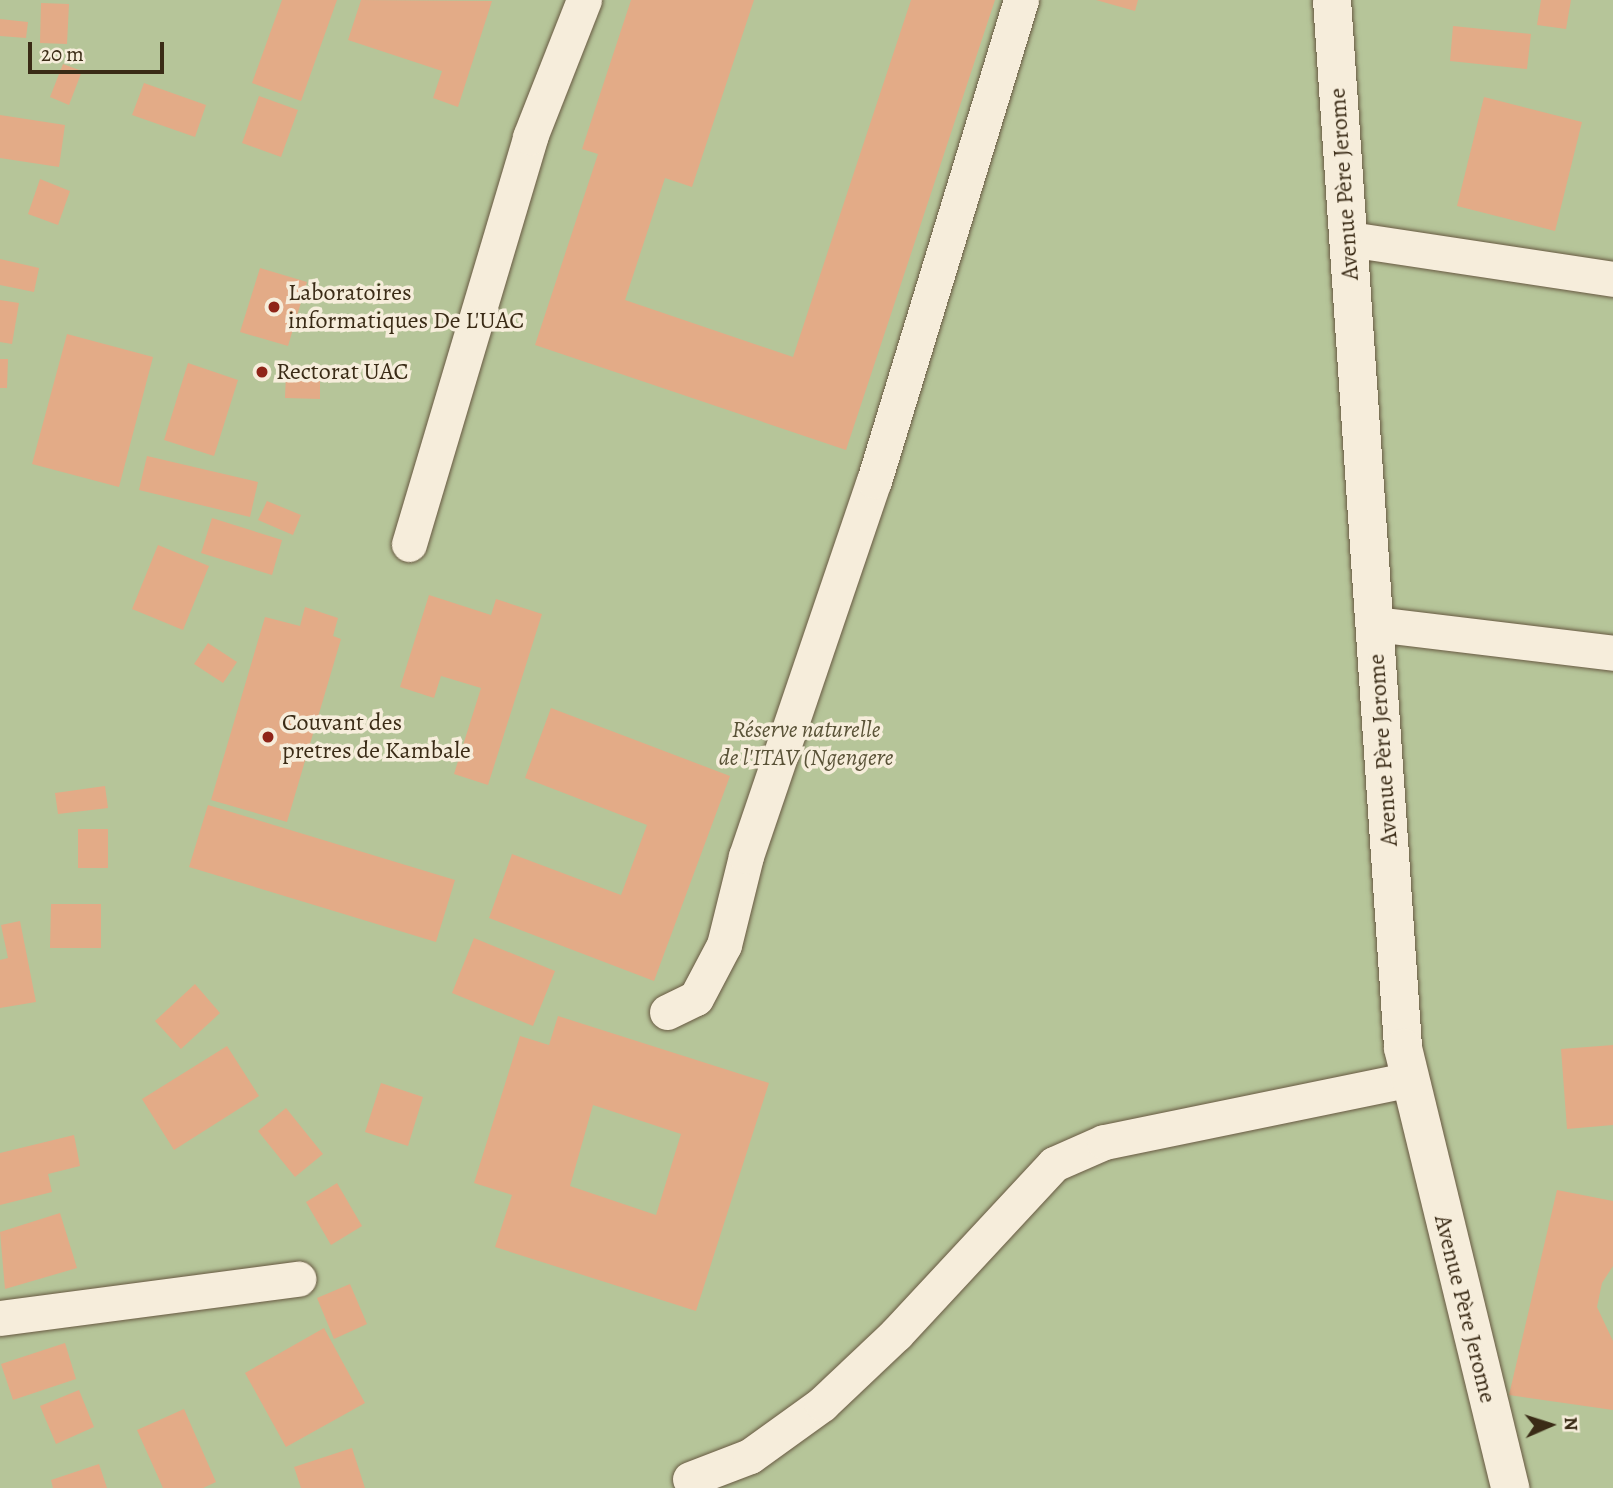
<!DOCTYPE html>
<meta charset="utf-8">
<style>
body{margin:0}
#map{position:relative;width:1613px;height:1488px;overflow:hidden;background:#f1e3c7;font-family:Alegreya,serif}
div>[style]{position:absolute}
.green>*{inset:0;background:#b6c599}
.building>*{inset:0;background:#e3ab87}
.roads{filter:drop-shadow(0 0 2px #685942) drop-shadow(0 0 2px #685942)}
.minor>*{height:35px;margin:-17.5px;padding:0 17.5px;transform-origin:17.5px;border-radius:17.5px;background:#f6eddb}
.tertiary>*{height:38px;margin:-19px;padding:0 19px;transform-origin:19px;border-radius:19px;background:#f6eddb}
.dots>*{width:19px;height:19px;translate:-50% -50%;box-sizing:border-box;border:4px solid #f6eddb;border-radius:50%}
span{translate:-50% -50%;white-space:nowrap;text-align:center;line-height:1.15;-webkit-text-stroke:7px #f6eddb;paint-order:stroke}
.street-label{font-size:24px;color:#3a2b16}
.poi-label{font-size:24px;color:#3a2b16}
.left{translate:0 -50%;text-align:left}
.park-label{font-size:24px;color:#595237;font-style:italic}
.north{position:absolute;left:1515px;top:1390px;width:70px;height:70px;-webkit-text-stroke:5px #f6eddb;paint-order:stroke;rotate:87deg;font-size:19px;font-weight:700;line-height:28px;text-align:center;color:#3a2b16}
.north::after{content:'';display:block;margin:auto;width:24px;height:32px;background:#3a2b16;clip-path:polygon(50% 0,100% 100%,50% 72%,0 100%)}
.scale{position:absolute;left:28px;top:42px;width:136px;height:32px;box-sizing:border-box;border:4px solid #3a2b16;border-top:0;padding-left:9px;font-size:21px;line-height:24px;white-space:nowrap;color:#3a2b16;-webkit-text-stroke:5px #f6eddb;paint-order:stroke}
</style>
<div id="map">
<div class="green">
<i style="clip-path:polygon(0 0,1613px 0,1613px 1488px,0 1488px)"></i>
</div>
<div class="building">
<i style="clip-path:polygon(282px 0,337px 0,301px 101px,252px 83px)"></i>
<i style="clip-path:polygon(361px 0,492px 1px,458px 107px,433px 98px,442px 71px,348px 40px)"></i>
<i style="clip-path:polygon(631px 0,754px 0,692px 187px,665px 178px,625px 300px,793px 357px,911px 0,995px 0,846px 450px,535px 345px,598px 154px,582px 149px)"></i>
<i style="clip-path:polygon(1096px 0,1138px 0,1135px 11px)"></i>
<i style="clip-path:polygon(1541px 0,1571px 0,1566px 29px,1537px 25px)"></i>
<i style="clip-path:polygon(41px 3px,69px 4px,67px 44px,40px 43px)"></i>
<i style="clip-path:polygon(0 19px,28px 22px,26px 38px,0 36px)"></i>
<i style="clip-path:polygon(1453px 26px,1531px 34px,1527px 69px,1450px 61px)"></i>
<i style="clip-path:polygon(63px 64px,82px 71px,69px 105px,50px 97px)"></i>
<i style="clip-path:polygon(144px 83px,206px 105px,195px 137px,132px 115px)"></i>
<i style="clip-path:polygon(259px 96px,298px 110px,281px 157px,242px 143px)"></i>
<i style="clip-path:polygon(1484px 97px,1582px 122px,1555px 231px,1457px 206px)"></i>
<i style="clip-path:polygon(0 115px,65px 125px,59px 167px,0 158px)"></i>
<i style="clip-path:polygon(40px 179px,70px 191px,58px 225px,28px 214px)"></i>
<i style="clip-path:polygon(0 259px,39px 268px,34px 292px,0 285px)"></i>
<i style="clip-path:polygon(260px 268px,307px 282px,288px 346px,240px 332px)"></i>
<i style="clip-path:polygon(0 300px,19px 303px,12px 344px,0 342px)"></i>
<i style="clip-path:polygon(67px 334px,153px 357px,119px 487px,32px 464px)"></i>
<i style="clip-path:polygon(0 359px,8px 359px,7px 388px,0 388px)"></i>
<i style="clip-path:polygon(188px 363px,238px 380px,214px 456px,164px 440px)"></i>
<i style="clip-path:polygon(286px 373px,320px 374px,320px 399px,285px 398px)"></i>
<i style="clip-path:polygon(147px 456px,258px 482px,250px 517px,139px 490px)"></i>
<i style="clip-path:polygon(267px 501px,301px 515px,293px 535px,258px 520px)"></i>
<i style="clip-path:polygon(212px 518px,282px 540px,272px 575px,201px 553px)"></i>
<i style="clip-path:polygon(158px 545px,209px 566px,183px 630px,132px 609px)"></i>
<i style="clip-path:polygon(429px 595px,491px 615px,496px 599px,542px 614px,488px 785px,454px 774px,481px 688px,441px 676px,434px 698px,400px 687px)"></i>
<i style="clip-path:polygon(305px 607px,338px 618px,333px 636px,341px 639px,287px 822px,211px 800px,265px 617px,300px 626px)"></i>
<i style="clip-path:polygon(208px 643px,237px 662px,223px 683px,194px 664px)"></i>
<i style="clip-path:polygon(551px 708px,730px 776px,654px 981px,489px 918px,512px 854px,621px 895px,647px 825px,525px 778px)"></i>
<i style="clip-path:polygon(105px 786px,108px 808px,58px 814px,55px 793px)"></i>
<i style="clip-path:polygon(208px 805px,455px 880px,436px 942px,189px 867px)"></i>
<i style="clip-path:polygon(78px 829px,108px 829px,108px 868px,78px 868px)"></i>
<i style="clip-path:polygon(51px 904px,101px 904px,101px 948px,50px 948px)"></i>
<i style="clip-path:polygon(20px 921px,36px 1002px,0 1008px,0 960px,8px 958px,1px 925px)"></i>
<i style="clip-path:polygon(474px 938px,555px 971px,533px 1026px,452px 993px)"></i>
<i style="clip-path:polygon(195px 984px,220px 1013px,181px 1049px,155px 1021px)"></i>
<i style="clip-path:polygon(evenodd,558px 1016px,769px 1083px,696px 1311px,495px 1247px,512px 1195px,474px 1183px,520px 1036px,549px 1045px,558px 1016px,593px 1105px,681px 1134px,656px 1215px,570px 1186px,593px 1105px)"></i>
<i style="clip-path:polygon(1613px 1045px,1613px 1125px,1567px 1129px,1561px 1049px)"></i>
<i style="clip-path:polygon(227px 1046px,259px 1096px,174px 1150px,142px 1099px)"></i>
<i style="clip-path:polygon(381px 1083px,423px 1097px,408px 1146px,365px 1132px)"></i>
<i style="clip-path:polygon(286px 1108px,323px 1154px,295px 1177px,258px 1131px)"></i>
<i style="clip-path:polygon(74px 1135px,80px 1166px,48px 1174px,52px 1192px,0 1205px,0 1153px)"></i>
<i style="clip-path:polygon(337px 1183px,362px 1226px,331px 1245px,306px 1202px)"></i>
<i style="clip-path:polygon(1557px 1190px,1613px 1201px,1613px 1266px,1602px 1283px,1597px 1307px,1613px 1341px,1613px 1410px,1509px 1395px)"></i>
<i style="clip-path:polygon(60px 1213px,77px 1268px,5px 1289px,0 1232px)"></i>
<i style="clip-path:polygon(350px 1284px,367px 1324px,334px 1339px,317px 1298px)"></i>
<i style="clip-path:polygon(324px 1328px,365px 1403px,286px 1447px,245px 1373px)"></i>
<i style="clip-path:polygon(65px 1343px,76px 1379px,13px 1400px,1px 1364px)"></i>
<i style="clip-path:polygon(79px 1390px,94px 1427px,56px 1444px,40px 1406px)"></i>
<i style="clip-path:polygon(184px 1409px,216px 1482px,203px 1488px,163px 1488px,137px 1430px)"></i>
<i style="clip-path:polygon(352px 1448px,365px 1488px,301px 1488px,294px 1467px)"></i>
<i style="clip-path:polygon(99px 1464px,107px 1488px,53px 1488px,51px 1480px)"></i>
</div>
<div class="roads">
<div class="minor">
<i style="left:1349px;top:239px;width:267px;rotate:8.6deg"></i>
<i style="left:409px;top:544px;width:425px;rotate:-73.4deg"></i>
<i style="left:530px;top:137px;width:147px;rotate:-68.5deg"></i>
<i style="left:1375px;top:624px;width:240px;rotate:6.9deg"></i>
<i style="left:667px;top:1012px;width:32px;rotate:-26deg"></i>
<i style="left:696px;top:998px;width:60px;rotate:-62.2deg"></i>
<i style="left:724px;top:945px;width:92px;rotate:-76.1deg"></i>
<i style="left:746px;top:856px;width:396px;rotate:-71.2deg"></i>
<i style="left:874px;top:481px;width:503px;rotate:-73.01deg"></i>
<i style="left:0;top:1318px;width:301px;rotate:-7.5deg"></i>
<i style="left:690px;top:1479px;width:64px;rotate:-21deg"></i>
<i style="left:750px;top:1456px;width:89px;rotate:-35.8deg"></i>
<i style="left:822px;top:1404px;width:102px;rotate:-43.4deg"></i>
<i style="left:896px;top:1334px;width:232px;rotate:-47.1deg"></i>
<i style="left:1054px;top:1164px;width:55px;rotate:-23.7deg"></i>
<i style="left:1104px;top:1142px;width:313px;rotate:-11.6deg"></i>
</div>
<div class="tertiary">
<i style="left:1332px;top:0;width:1050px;rotate:86.12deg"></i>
<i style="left:1403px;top:1048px;width:453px;rotate:76.3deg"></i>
</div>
</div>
<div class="dots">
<i style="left:274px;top:307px;background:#8f2418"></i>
<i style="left:262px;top:372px;background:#8f2418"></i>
<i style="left:268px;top:737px;background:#8f2418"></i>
</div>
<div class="street-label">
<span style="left:1344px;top:184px;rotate:-94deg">Avenue Père Jerome</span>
<span style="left:1383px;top:750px;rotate:-94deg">Avenue Père Jerome</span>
<span style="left:1465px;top:1309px;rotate:76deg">Avenue Père Jerome</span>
</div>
<div class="poi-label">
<span class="left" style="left:288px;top:307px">Laboratoires<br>informatiques De L'UAC</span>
<span class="left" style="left:276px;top:372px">Rectorat UAC</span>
<span class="left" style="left:282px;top:737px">Couvant des<br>pretres de Kambale</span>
</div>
<div class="park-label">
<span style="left:806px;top:744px">Réserve naturelle<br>de l'ITAV (Ngengere</span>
</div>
<div class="north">N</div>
<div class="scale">20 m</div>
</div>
